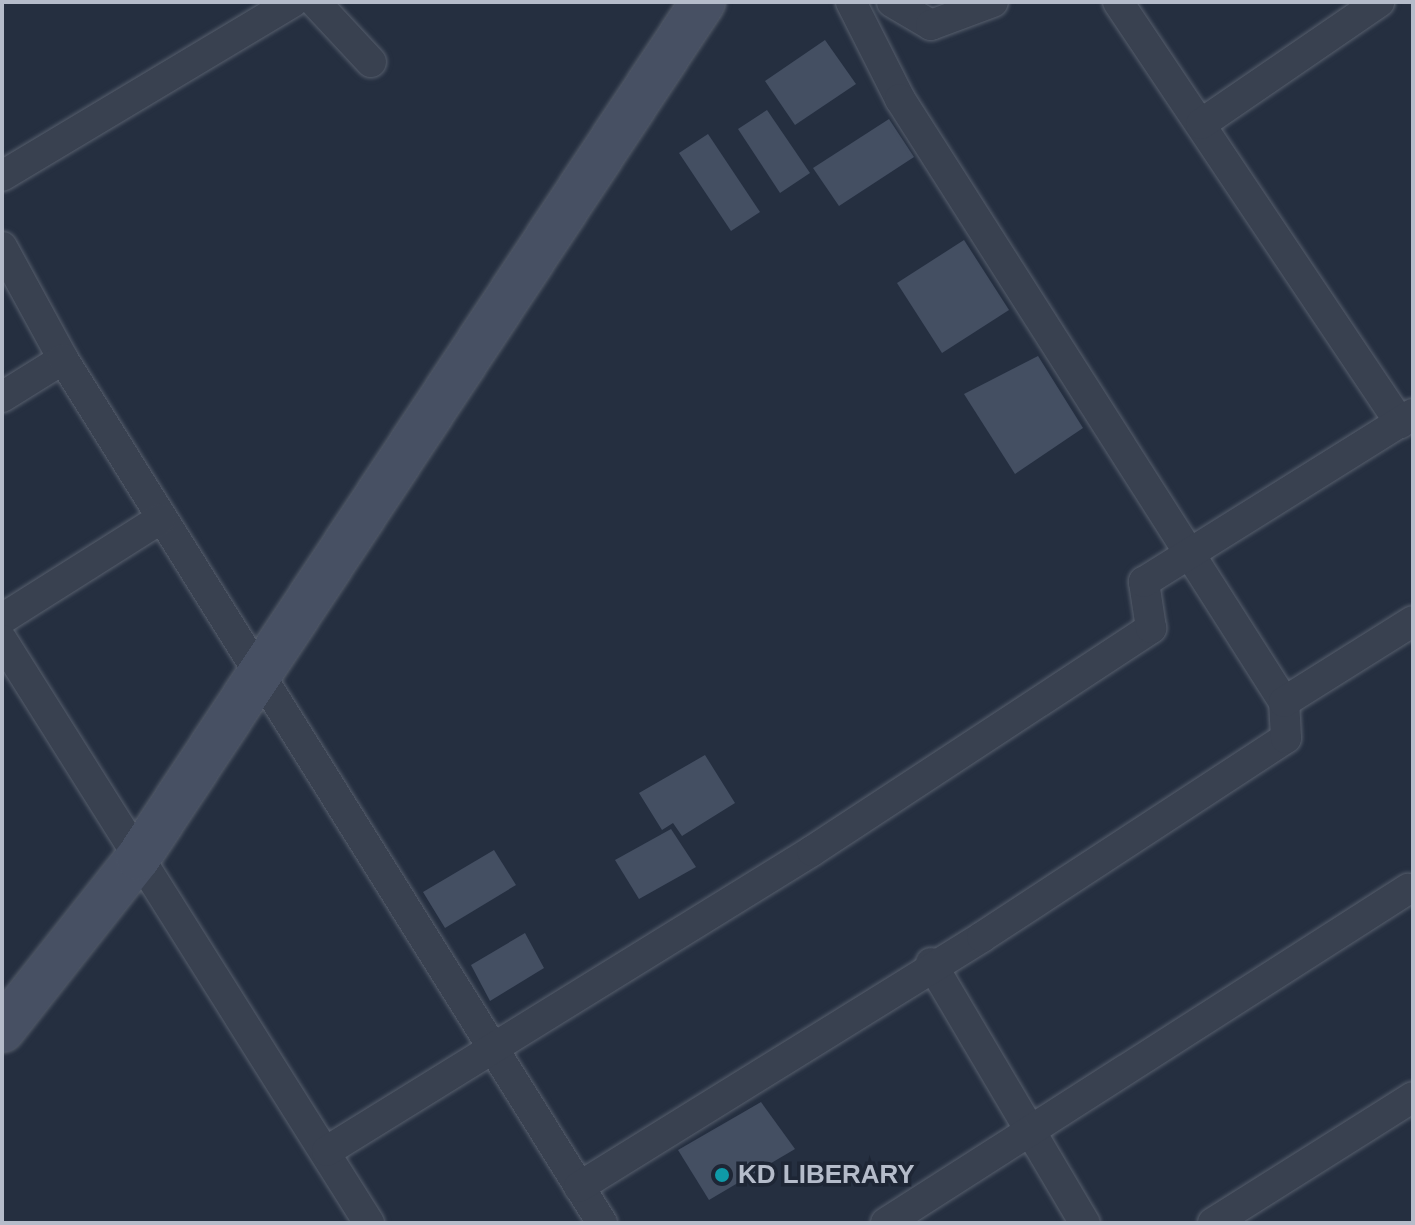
<!DOCTYPE html>
<style>
body{margin:0}
#map{position:relative;width:1415px;height:1225px;overflow:hidden;background:#252f40;font-family:Arial,sans-serif}
div>[style]{position:absolute}
.building>*{inset:0;background:#444f62}
.roads{filter:drop-shadow(0 0 2px #575f6d) drop-shadow(0 0 2px #575f6d)}
.street>*{height:30px;margin:-15px;padding:0 15px;transform-origin:15px;border-radius:15px;background:#394150}
.secondary>*{height:44px;margin:-22px;padding:0 22px;transform-origin:22px;border-radius:22px;background:#475063}
.dots>*{width:22px;height:22px;translate:-50% -50%;box-sizing:border-box;border:4px solid #1e2635;border-radius:50%}
span{translate:-50% -50%;white-space:nowrap;text-align:center;line-height:1.15;-webkit-text-stroke:7px #1e2635;paint-order:stroke}
.poi-label{font-size:26px;color:#b5bcca;font-weight:700}
.left{translate:0 -50%;text-align:left}
.frame{position:absolute;inset:0;border:4px solid #b5bcca;pointer-events:none}
</style>
<div id="map">
<div class="building">
<i style="clip-path:polygon(825px 40px,856px 84px,795px 125px,765px 81px)"></i>
<i style="clip-path:polygon(767px 110px,810px 173px,780px 193px,738px 129px)"></i>
<i style="clip-path:polygon(889px 119px,914px 157px,839px 206px,813px 168px)"></i>
<i style="clip-path:polygon(708px 134px,760px 212px,731px 231px,679px 153px)"></i>
<i style="clip-path:polygon(964px 240px,1009px 310px,942px 353px,897px 283px)"></i>
<i style="clip-path:polygon(1038px 356px,1083px 428px,1015px 474px,964px 394px)"></i>
<i style="clip-path:polygon(705px 755px,735px 803px,682px 836px,673px 823px,662px 830px,639px 793px)"></i>
<i style="clip-path:polygon(671px 829px,696px 867px,639px 899px,615px 860px)"></i>
<i style="clip-path:polygon(494px 850px,516px 885px,445px 928px,423px 892px)"></i>
<i style="clip-path:polygon(525px 933px,544px 968px,490px 1001px,471px 965px)"></i>
<i style="clip-path:polygon(761px 1102px,795px 1149px,709px 1200px,678px 1150px)"></i>
</div>
<div class="roads">
<div class="street">
<i style="left:315px;top:2px;width:82px;rotate:47deg"></i>
<i style="left:851px;top:2px;width:109px;rotate:63.2deg"></i>
<i style="left:900px;top:99px;width:715px;rotate:57.51deg"></i>
<i style="left:892px;top:2px;width:45px;rotate:30.5deg"></i>
<i style="left:931px;top:25px;width:66px;rotate:-20.4deg"></i>
<i style="left:1118px;top:2px;width:507px;rotate:56.18deg"></i>
<i style="left:1201px;top:124px;width:216px;rotate:-34.4deg"></i>
<i style="left:2px;top:176px;width:339px;rotate:-30.9deg"></i>
<i style="left:2px;top:247px;width:128px;rotate:61.4deg"></i>
<i style="left:2px;top:397px;width:72px;rotate:-31.9deg"></i>
<i style="left:63px;top:359px;width:1018px;rotate:58.04deg"></i>
<i style="left:2px;top:619px;width:187px;rotate:-32.3deg"></i>
<i style="left:2px;top:640px;width:689px;rotate:57.81deg"></i>
<i style="left:931px;top:963px;width:302px;rotate:59.4deg"></i>
<i style="left:327px;top:1151px;width:570px;rotate:-31.74deg"></i>
<i style="left:812px;top:851px;width:406px;rotate:-33.3deg"></i>
<i style="left:1151px;top:628px;width:47px;rotate:-98.7deg"></i>
<i style="left:1144px;top:582px;width:317px;rotate:-32deg"></i>
<i style="left:579px;top:1187px;width:474px;rotate:-31.8deg"></i>
<i style="left:982px;top:937px;width:363px;rotate:-33.2deg"></i>
<i style="left:1286px;top:738px;width:36px;rotate:-93deg"></i>
<i style="left:1284px;top:702px;width:152px;rotate:-32.1deg"></i>
<i style="left:886px;top:1223px;width:620px;rotate:-32.61deg"></i>
<i style="left:1213px;top:1223px;width:236px;rotate:-32.2deg"></i>
</div>
<div class="secondary">
<i style="left:2px;top:1030px;width:219px;rotate:-51.7deg"></i>
<i style="left:138px;top:858px;width:1026px;rotate:-56.57deg"></i>
</div>
</div>
<div class="dots">
<i style="left:722px;top:1175px;background:#0f9aa8"></i>
</div>
<div class="poi-label">
<span class="left" style="left:738px;top:1175px">KD LIBERARY</span>
</div>
<div class="frame"></div>
</div>
